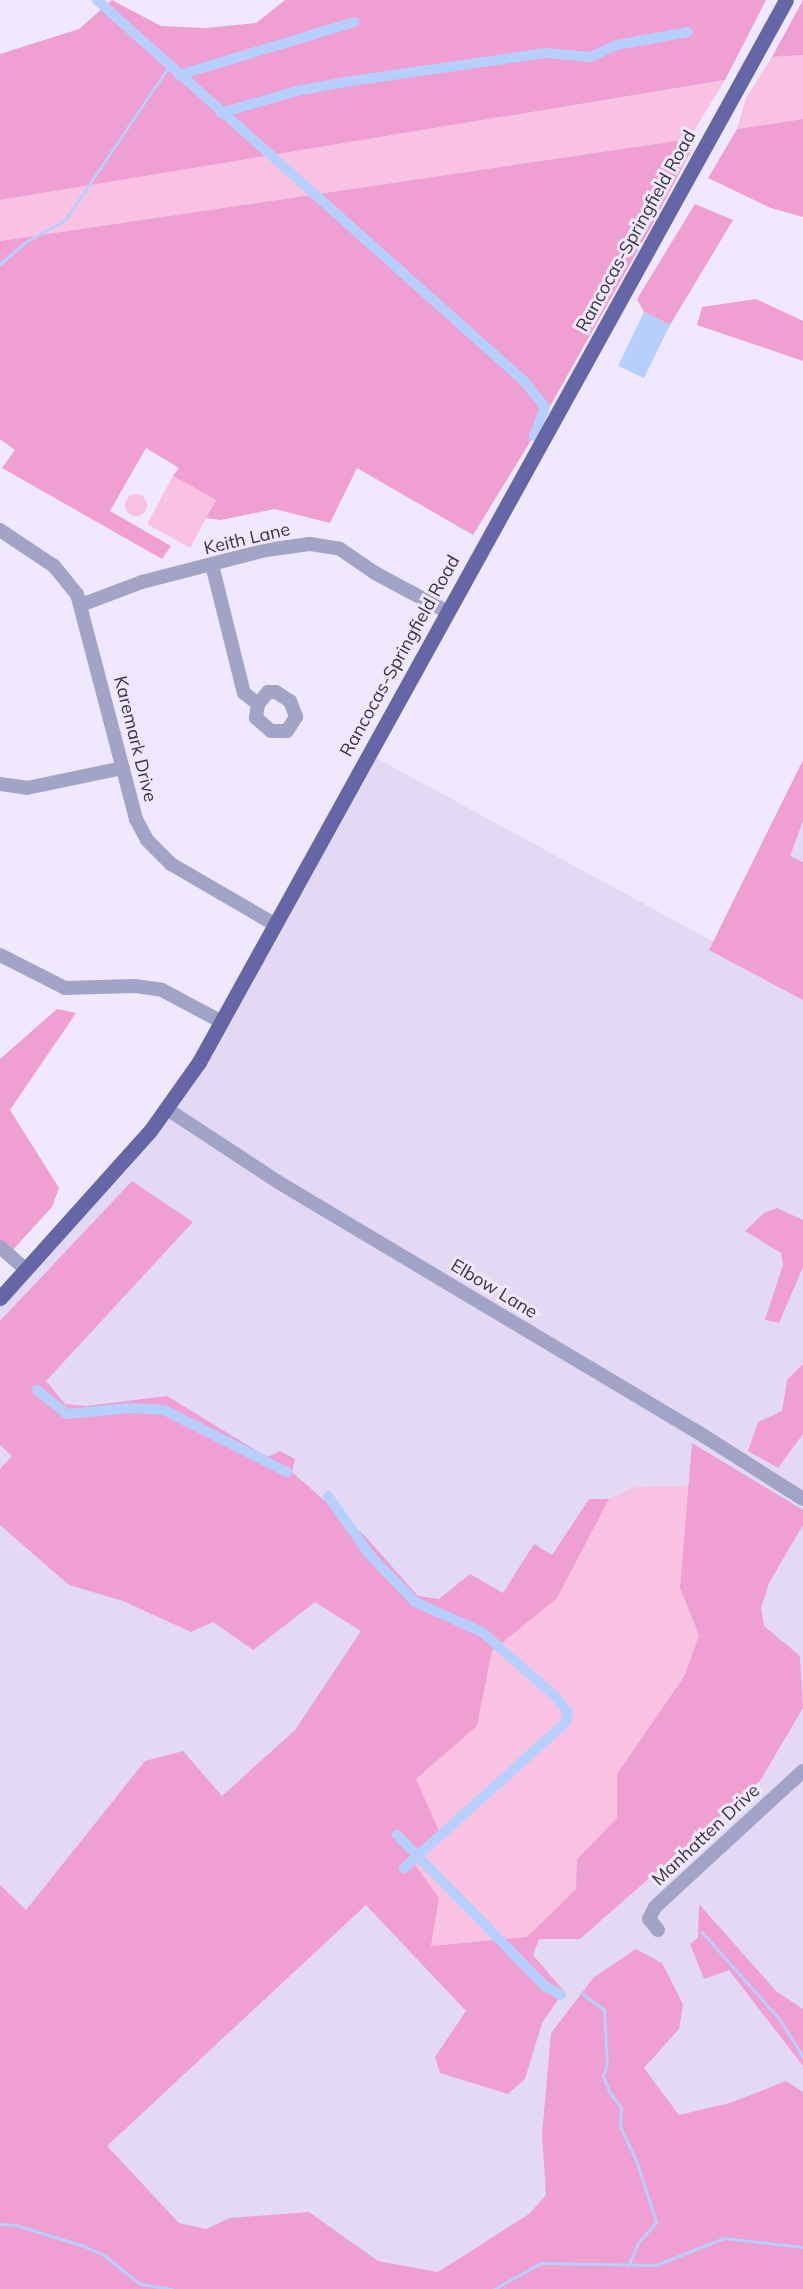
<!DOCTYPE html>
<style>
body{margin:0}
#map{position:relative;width:803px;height:2289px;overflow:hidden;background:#f0e8fe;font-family:Mulish,sans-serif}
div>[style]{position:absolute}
.built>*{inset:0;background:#e3d9f4}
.green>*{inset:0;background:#f9c2e3}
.round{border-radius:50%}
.forest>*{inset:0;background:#ef9fd2}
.water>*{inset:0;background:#b6cffc}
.stream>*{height:3px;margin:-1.5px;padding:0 1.5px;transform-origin:1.5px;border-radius:1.5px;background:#b6cffc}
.canal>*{height:10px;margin:-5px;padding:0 5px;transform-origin:5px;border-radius:5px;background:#b6cffc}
.minor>*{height:14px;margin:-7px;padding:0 7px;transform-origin:7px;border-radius:7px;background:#a1a4c7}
.major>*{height:15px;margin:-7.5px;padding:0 7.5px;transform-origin:7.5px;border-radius:7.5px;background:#6466a5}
span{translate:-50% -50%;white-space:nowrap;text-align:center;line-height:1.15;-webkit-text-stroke:6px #f0e8fe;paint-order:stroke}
.street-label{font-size:18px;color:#393540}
</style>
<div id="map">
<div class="built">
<i style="clip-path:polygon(369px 754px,716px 943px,803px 774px,803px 2187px,499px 2233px,438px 2272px,324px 2251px,210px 2246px,0 2119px,0 1298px,167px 1109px)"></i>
</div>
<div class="green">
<i style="clip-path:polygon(803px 55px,803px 119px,737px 129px,746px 98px,772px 57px)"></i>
<i style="clip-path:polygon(725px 80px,689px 139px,0 241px,0 200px)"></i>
<i style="clip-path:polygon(173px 476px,216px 500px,190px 548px,147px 524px)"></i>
<i class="round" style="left:125px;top:494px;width:22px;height:22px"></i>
<i style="clip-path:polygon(689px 1486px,680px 1588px,699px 1635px,685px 1675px,617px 1774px,617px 1818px,577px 1859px,576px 1889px,527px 1937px,431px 1946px,439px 1898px,413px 1862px,441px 1837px,415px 1780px,477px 1726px,492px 1651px,557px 1598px,609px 1499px,635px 1487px)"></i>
</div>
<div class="forest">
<i style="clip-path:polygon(112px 0,161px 26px,206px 28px,256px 23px,285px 0,766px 0,725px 80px,0 200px,0 54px,79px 29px)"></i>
<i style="clip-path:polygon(803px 0,803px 55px,772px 57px)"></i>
<i style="clip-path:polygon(803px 119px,803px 217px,771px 208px,708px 178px,737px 129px)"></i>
<i style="clip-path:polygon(689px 139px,692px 149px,651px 227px,527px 447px,473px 535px,357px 468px,330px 523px,275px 509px,221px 520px,206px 518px,216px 500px,173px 476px,179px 468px,146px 448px,110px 511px,171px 546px,162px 559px,2px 468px,15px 450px,0 439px,0 241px)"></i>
<i style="clip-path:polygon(695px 204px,733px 220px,670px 325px,644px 312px,637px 299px)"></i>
<i style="clip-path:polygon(756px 299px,803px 321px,803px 361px,697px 325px,702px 307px)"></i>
<i style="clip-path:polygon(803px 760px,803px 821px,790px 856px,803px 862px,803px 1000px,709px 950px)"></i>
<i style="clip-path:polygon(57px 1009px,76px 1013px,10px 1110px,59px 1188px,52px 1207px,10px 1253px,0 1244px,0 1059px)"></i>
<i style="clip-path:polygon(132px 1181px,193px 1222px,46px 1381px,65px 1404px,86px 1406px,167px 1396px,267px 1457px,280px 1451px,295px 1459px,292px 1472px,366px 1537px,418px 1596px,439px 1599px,470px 1574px,503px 1593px,534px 1544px,552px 1555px,589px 1499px,609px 1499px,557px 1598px,492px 1651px,477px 1726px,416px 1779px,442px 1838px,413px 1862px,439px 1898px,431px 1946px,527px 1937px,576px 1889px,577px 1859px,617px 1818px,617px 1774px,685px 1675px,699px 1635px,680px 1588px,692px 1443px,803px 1510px,803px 1525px,769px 1583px,761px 1608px,764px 1626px,800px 1656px,803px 1708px,760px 1781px,580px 1939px,539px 1939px,533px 1955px,564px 1991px,542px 2023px,525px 2079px,508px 2094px,440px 2073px,435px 2057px,466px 2011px,366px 1905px,107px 2146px,179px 2223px,206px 2229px,230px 2218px,309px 2212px,378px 2261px,438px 2272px,529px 2214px,546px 2195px,542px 2134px,551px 2033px,594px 1977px,636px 1949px,662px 1963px,683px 2004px,679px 2029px,644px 2068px,679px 2115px,730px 2103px,786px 2081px,803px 2092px,803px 2289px,0 2289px,0 1885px,26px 1910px,145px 1761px,183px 1751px,222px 1796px,295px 1730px,361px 1631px,315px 1602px,253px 1650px,213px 1622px,191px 1632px,123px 1601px,69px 1585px,0 1525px,0 1469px,12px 1456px,0 1445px,0 1321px)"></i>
<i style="clip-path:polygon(777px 1208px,803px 1220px,803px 1267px,779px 1323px,765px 1320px,783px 1265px,781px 1253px,745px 1231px,764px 1213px)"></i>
<i style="clip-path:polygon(803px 1364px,803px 1434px,778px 1468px,748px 1451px,758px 1422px,782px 1411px,787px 1380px)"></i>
<i style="clip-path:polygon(699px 1904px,776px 1991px,803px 2009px,803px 2066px,729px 1970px,704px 1979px,690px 1944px,698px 1938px)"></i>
</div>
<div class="water">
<i style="clip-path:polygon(644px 312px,670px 325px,644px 378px,618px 366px)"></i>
</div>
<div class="stream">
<i style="left:0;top:264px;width:32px;rotate:-41deg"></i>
<i style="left:24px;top:243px;width:47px;rotate:-29.3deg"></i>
<i style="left:65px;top:220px;width:186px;rotate:-56deg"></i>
<i style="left:702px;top:1932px;width:118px;rotate:48.4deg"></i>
<i style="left:780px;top:2020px;width:44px;rotate:58.1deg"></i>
<i style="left:581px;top:1993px;width:29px;rotate:36deg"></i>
<i style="left:604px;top:2010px;width:54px;rotate:86.8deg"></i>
<i style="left:607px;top:2064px;width:13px;rotate:108deg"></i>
<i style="left:603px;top:2076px;width:18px;rotate:68deg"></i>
<i style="left:610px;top:2093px;width:18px;rotate:52deg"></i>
<i style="left:621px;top:2107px;width:19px;rotate:93deg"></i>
<i style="left:620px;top:2126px;width:41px;rotate:65.3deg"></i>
<i style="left:637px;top:2163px;width:62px;rotate:72.1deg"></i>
<i style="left:656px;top:2222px;width:28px;rotate:131deg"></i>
<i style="left:638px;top:2243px;width:25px;rotate:113deg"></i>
<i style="left:0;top:2224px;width:16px;rotate:4deg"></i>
<i style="left:16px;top:2225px;width:71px;rotate:17.2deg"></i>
<i style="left:84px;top:2246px;width:23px;rotate:25deg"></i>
<i style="left:105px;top:2256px;width:45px;rotate:38.7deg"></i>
<i style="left:140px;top:2284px;width:32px;rotate:9deg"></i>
<i style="left:494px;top:2289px;width:54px;rotate:-29deg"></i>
<i style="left:541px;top:2263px;width:115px;rotate:1deg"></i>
<i style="left:656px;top:2265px;width:73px;rotate:-21.7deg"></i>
<i style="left:724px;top:2238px;width:80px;rotate:6.5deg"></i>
</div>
<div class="canal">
<i style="left:97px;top:0;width:572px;rotate:41.74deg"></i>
<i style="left:524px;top:381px;width:33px;rotate:51deg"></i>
<i style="left:545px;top:407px;width:31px;rotate:111deg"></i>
<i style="left:179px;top:75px;width:183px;rotate:-16.8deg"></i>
<i style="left:221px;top:113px;width:78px;rotate:-16.3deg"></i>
<i style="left:296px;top:91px;width:50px;rotate:-10.4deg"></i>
<i style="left:345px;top:82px;width:203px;rotate:-8.2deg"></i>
<i style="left:546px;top:53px;width:44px;rotate:5.2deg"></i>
<i style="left:590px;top:57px;width:30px;rotate:-24deg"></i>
<i style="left:617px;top:45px;width:72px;rotate:-10.4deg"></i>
<i style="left:37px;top:1390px;width:38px;rotate:39deg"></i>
<i style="left:67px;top:1414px;width:63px;rotate:-5.4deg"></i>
<i style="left:130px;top:1408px;width:34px;rotate:3deg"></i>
<i style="left:164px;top:1410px;width:138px;rotate:26.8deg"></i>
<i style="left:328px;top:1496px;width:71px;rotate:54.7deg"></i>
<i style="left:369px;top:1554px;width:66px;rotate:46.2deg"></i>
<i style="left:415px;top:1602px;width:73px;rotate:24.1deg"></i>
<i style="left:482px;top:1632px;width:98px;rotate:41.3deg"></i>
<i style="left:556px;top:1697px;width:20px;rotate:53deg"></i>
<i style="left:568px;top:1713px;width:10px;rotate:107deg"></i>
<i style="left:565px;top:1723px;width:217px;rotate:138deg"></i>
<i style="left:397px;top:1835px;width:213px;rotate:45.6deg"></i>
<i style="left:546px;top:1987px;width:17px;rotate:28deg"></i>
</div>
<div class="minor">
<i style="left:0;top:530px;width:65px;rotate:33.7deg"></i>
<i style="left:54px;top:566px;width:36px;rotate:51deg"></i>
<i style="left:77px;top:594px;width:233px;rotate:75.3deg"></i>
<i style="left:136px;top:819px;width:24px;rotate:62deg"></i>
<i style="left:147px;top:840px;width:34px;rotate:45deg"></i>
<i style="left:171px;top:864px;width:121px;rotate:30.2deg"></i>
<i style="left:212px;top:565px;width:132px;rotate:76deg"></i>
<i style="left:244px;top:693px;width:18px;rotate:38deg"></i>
<i style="left:258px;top:704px;width:16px;rotate:-50deg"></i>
<i style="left:268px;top:692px;width:8px"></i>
<i style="left:276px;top:692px;width:17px;rotate:33deg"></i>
<i style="left:290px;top:701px;width:17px;rotate:69deg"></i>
<i style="left:296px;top:717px;width:17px;rotate:123deg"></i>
<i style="left:287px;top:731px;width:16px;rotate:180deg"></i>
<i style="left:271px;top:731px;width:20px;rotate:-139deg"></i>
<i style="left:256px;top:718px;width:14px;rotate:-82deg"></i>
<i style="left:81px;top:605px;width:65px;rotate:-20.7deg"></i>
<i style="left:142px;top:582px;width:128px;rotate:-14.5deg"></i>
<i style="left:266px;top:550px;width:44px;rotate:-7.8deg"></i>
<i style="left:310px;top:544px;width:30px;rotate:9deg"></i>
<i style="left:340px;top:549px;width:42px;rotate:34.4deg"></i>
<i style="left:375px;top:573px;width:81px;rotate:28.2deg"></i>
<i style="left:0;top:784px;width:27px;rotate:8deg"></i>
<i style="left:27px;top:788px;width:98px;rotate:-11.8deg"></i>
<i style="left:0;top:955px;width:73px;rotate:26.9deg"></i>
<i style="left:65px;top:988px;width:70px;rotate:-1.6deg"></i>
<i style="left:135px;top:986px;width:27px;rotate:8deg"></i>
<i style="left:162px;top:990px;width:68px;rotate:28.1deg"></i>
<i style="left:167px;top:1109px;width:133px;rotate:33.3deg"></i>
<i style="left:278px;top:1182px;width:487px;rotate:30.8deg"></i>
<i style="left:696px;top:1431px;width:127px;rotate:32.4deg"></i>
<i style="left:0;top:1247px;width:35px;rotate:41deg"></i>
<i style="left:658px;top:1930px;width:14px;rotate:-129deg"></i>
<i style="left:649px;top:1919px;width:13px;rotate:-63deg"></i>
<i style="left:655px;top:1907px;width:201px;rotate:-42.6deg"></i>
</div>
<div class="major">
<i style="left:0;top:1298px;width:224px;rotate:-48.1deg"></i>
<i style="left:150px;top:1131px;width:85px;rotate:-54.6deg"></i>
<i style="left:199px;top:1062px;width:1213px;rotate:-61.07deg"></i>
</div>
<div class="street-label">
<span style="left:636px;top:231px;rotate:-61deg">Rancocas-Springfield Road</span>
<span style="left:247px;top:539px;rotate:-13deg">Keith Lane</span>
<span style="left:400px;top:656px;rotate:-61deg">Rancocas-Springfield Road</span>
<span style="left:135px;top:739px;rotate:76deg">Karemark Drive</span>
<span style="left:494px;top:1289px;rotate:31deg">Elbow Lane</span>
<span style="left:706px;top:1835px;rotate:-43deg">Manhatten Drive</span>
</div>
</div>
